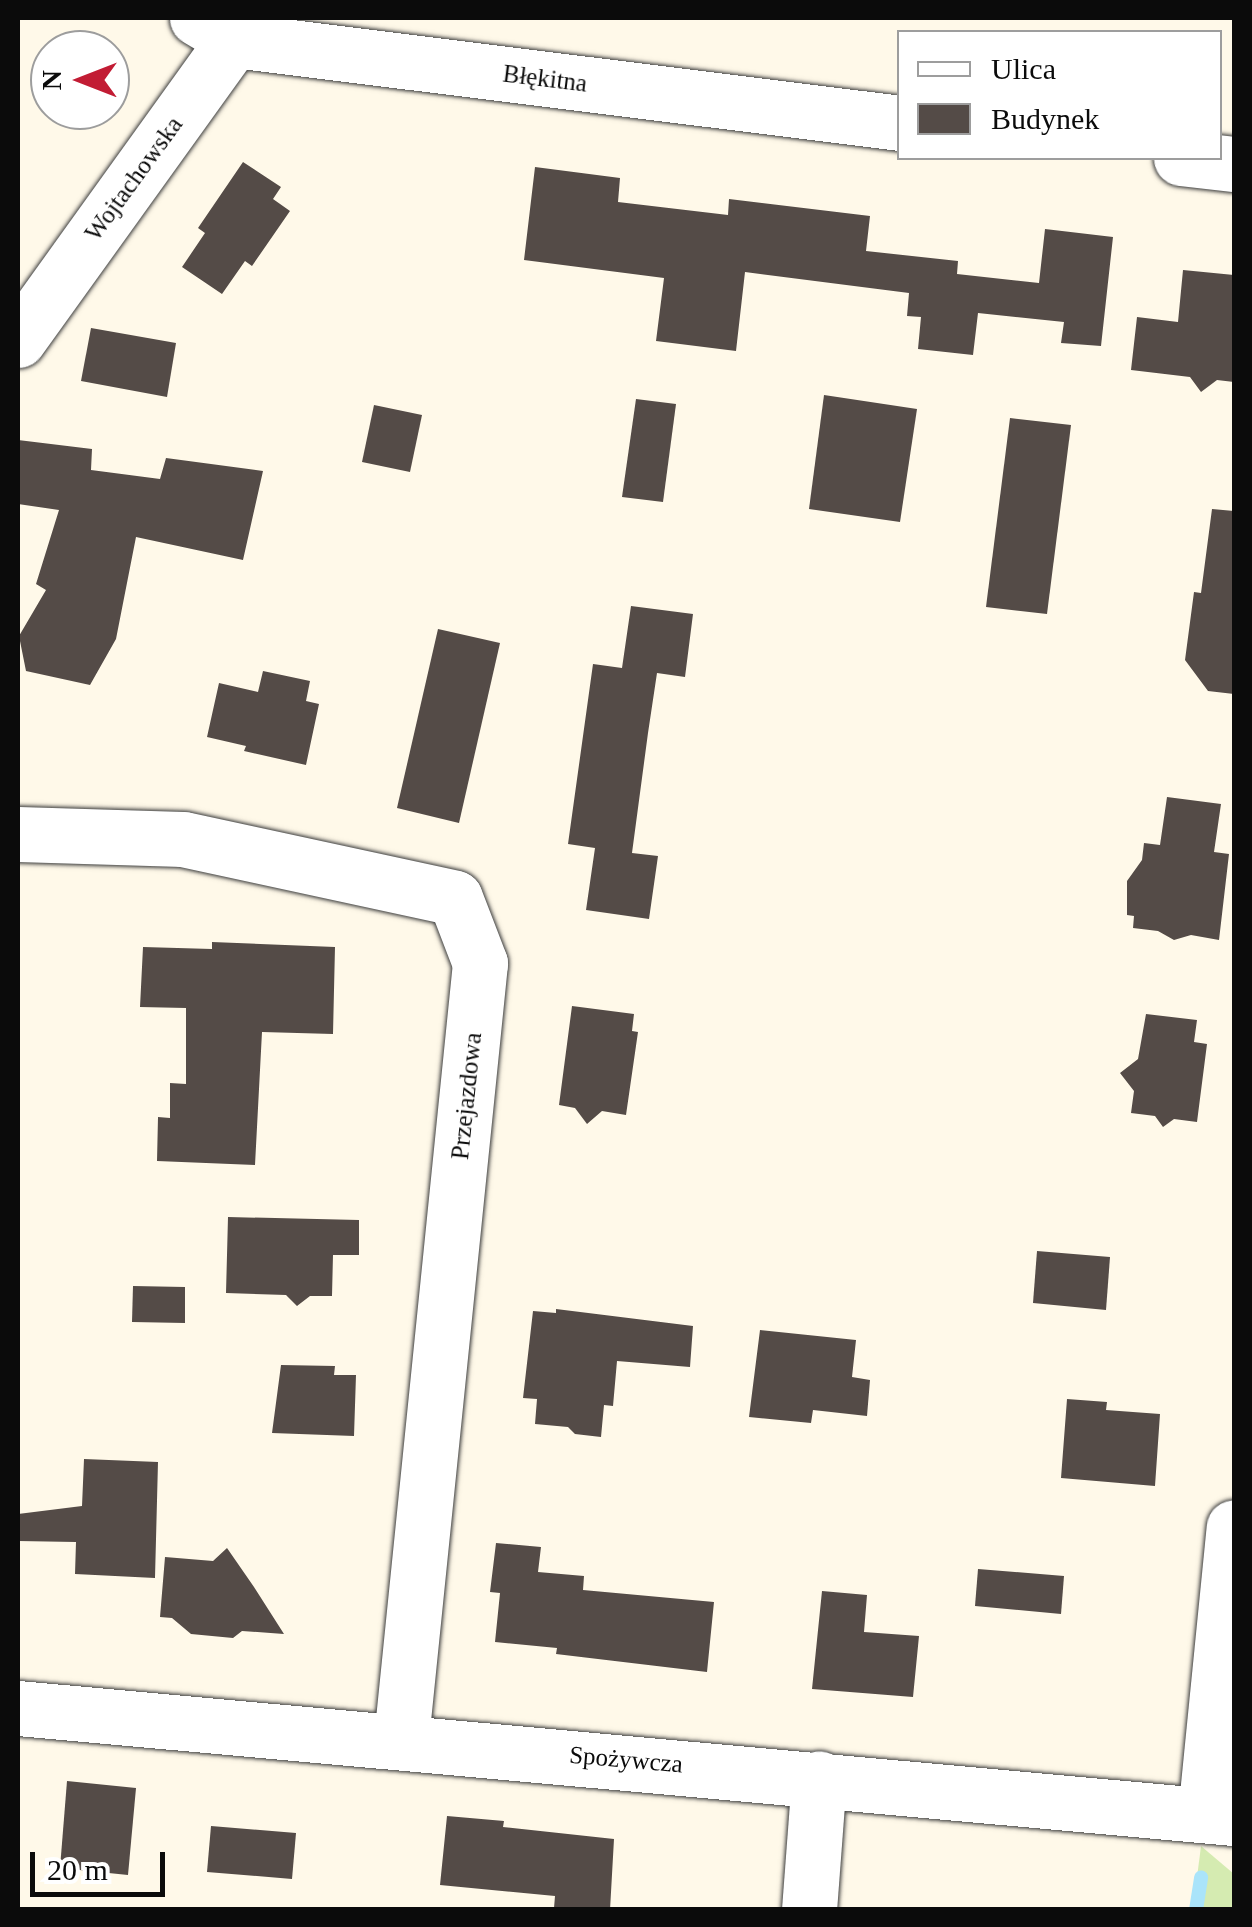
<!DOCTYPE html>
<meta charset="utf-8">
<style>
body{margin:0}
#map{position:relative;width:1252px;height:1927px;overflow:hidden;background:#fff9e9;font-family:"Times New Roman",serif}
div>[style]{position:absolute}
.green>*{inset:0;background:#d5ebb1}
.stream>*{height:14px;margin:-7px;padding:0 7px;transform-origin:7px;border-radius:7px;background:#aae4fa}
.building>*{inset:0;background:#544b47}
.roads{filter:drop-shadow(0 0 2px #3e3e3e) drop-shadow(0 0 2px #3e3e3e)}
.minor>*{height:55px;margin:-27.5px;padding:0 27.5px;transform-origin:27.5px;border-radius:27.5px;background:#fff}
span{translate:-50% -50%;white-space:nowrap;text-align:center;line-height:1.15;-webkit-text-stroke:10px #fff;paint-order:stroke}
.street-label{font-size:25px;color:#0b0b0b}
.frame{position:absolute;inset:0;border:20px solid #0b0b0b;pointer-events:none}
.legend{position:absolute;left:897px;top:30px;width:325px;height:130px;box-sizing:border-box;background:#fff;border:2px solid #9d9d9d;margin:0;padding:12px 18px;list-style:none;font-size:30px;color:#0b0b0b}
.legend li{display:flex;align-items:center;gap:20px;height:50px}
.legend b{width:50px;border:2px solid #9d9d9d}
.north{position:absolute;left:30px;top:30px;width:100px;height:100px;box-sizing:border-box;background:#fff;border:2px solid #9d9d9d;border-radius:50%;rotate:270deg;font-size:28px;font-weight:700;line-height:40px;text-align:center;color:#0b0b0b}
.north::after{content:'';display:block;margin:auto;width:35px;height:45px;background:#c21c34;clip-path:polygon(50% 0,100% 100%,50% 72%,0 100%)}
.scale{position:absolute;left:30px;top:1852px;width:135px;height:45px;box-sizing:border-box;border:5px solid #0b0b0b;border-top:0;padding-left:12px;font-size:30px;line-height:35px;white-space:nowrap;color:#0b0b0b;-webkit-text-stroke:8px #fff;paint-order:stroke}
</style>
<div id="map">
<div class="green">
<i style="clip-path:polygon(1201px 1846px,1234px 1874px,1234px 1909px,1193px 1909px)"></i>
</div>
<div class="stream">
<i style="left:1196px;top:1910px;width:33px;rotate:-81deg"></i>
</div>
<div class="building">
<i style="clip-path:polygon(243px 162px,281px 187px,273px 199px,290px 211px,252px 266px,245px 261px,222px 294px,182px 267px,205px 233px,198px 228px)"></i>
<i style="clip-path:polygon(535px 167px,620px 178px,618px 202px,728px 215px,729px 199px,870px 216px,866px 251px,958px 261px,957px 274px,1039px 283px,1045px 229px,1113px 237px,1101px 346px,1061px 343px,1064px 322px,978px 313px,973px 355px,918px 349px,921px 317px,907px 316px,909px 293px,745px 272px,736px 351px,656px 341px,664px 278px,524px 260px)"></i>
<i style="clip-path:polygon(1183px 270px,1234px 275px,1234px 382px,1217px 380px,1201px 392px,1190px 377px,1131px 370px,1137px 317px,1178px 322px)"></i>
<i style="clip-path:polygon(91px 328px,176px 343px,167px 397px,81px 381px)"></i>
<i style="clip-path:polygon(824px 395px,917px 409px,900px 522px,809px 509px)"></i>
<i style="clip-path:polygon(636px 399px,676px 404px,663px 502px,622px 497px)"></i>
<i style="clip-path:polygon(374px 405px,422px 415px,410px 472px,362px 462px)"></i>
<i style="clip-path:polygon(1010px 418px,1071px 425px,1047px 614px,986px 607px)"></i>
<i style="clip-path:polygon(18px 440px,92px 449px,91px 470px,160px 479px,166px 458px,263px 471px,243px 560px,136px 537px,116px 639px,90px 685px,26px 671px,19px 636px,46px 590px,36px 584px,59px 510px,18px 504px)"></i>
<i style="clip-path:polygon(1212px 509px,1234px 511px,1234px 694px,1208px 691px,1185px 660px,1194px 592px,1201px 593px)"></i>
<i style="clip-path:polygon(631px 606px,693px 614px,685px 677px,657px 673px,648px 733px,632px 853px,658px 856px,649px 919px,586px 910px,595px 848px,568px 844px,593px 664px,622px 668px)"></i>
<i style="clip-path:polygon(438px 629px,500px 643px,459px 823px,397px 808px)"></i>
<i style="clip-path:polygon(263px 671px,310px 681px,306px 701px,319px 704px,306px 765px,244px 751px,246px 746px,207px 737px,219px 683px,258px 692px)"></i>
<i style="clip-path:polygon(1167px 797px,1221px 804px,1214px 852px,1229px 854px,1219px 940px,1191px 935px,1174px 940px,1158px 931px,1133px 928px,1134px 916px,1127px 915px,1127px 881px,1142px 860px,1144px 843px,1160px 845px)"></i>
<i style="clip-path:polygon(212px 942px,335px 947px,333px 1034px,262px 1032px,255px 1165px,157px 1161px,158px 1117px,170px 1118px,170px 1083px,186px 1084px,186px 1008px,140px 1007px,143px 947px,212px 949px)"></i>
<i style="clip-path:polygon(572px 1006px,634px 1014px,632px 1031px,638px 1032px,626px 1115px,602px 1111px,587px 1124px,575px 1108px,559px 1105px)"></i>
<i style="clip-path:polygon(1146px 1014px,1197px 1020px,1194px 1042px,1207px 1044px,1197px 1122px,1174px 1119px,1163px 1127px,1155px 1116px,1131px 1113px,1134px 1091px,1120px 1073px,1138px 1059px)"></i>
<i style="clip-path:polygon(228px 1217px,359px 1220px,359px 1255px,333px 1255px,332px 1296px,310px 1296px,297px 1306px,286px 1295px,226px 1293px)"></i>
<i style="clip-path:polygon(1037px 1251px,1110px 1257px,1106px 1310px,1033px 1303px)"></i>
<i style="clip-path:polygon(133px 1286px,185px 1287px,185px 1323px,132px 1322px)"></i>
<i style="clip-path:polygon(556px 1309px,693px 1326px,690px 1367px,617px 1361px,613px 1406px,604px 1405px,601px 1437px,575px 1434px,568px 1427px,535px 1424px,537px 1399px,523px 1398px,533px 1311px,556px 1313px)"></i>
<i style="clip-path:polygon(760px 1330px,856px 1340px,852px 1377px,870px 1380px,867px 1416px,813px 1410px,811px 1423px,749px 1417px)"></i>
<i style="clip-path:polygon(281px 1365px,335px 1366px,334px 1375px,356px 1375px,354px 1436px,272px 1433px)"></i>
<i style="clip-path:polygon(1067px 1399px,1107px 1402px,1106px 1410px,1160px 1414px,1155px 1486px,1061px 1478px)"></i>
<i style="clip-path:polygon(84px 1459px,158px 1462px,155px 1578px,75px 1574px,76px 1542px,18px 1541px,18px 1514px,82px 1506px)"></i>
<i style="clip-path:polygon(496px 1543px,541px 1547px,538px 1572px,584px 1576px,583px 1590px,714px 1602px,707px 1672px,556px 1654px,557px 1648px,495px 1642px,500px 1593px,490px 1592px)"></i>
<i style="clip-path:polygon(227px 1548px,254px 1587px,284px 1634px,242px 1631px,233px 1638px,191px 1634px,172px 1618px,160px 1617px,165px 1557px,213px 1561px)"></i>
<i style="clip-path:polygon(978px 1569px,1064px 1576px,1061px 1614px,975px 1606px)"></i>
<i style="clip-path:polygon(822px 1591px,867px 1595px,864px 1632px,919px 1636px,913px 1697px,812px 1689px)"></i>
<i style="clip-path:polygon(67px 1781px,136px 1788px,128px 1875px,60px 1868px)"></i>
<i style="clip-path:polygon(447px 1816px,504px 1821px,503px 1827px,614px 1839px,610px 1910px,554px 1908px,555px 1896px,440px 1885px)"></i>
<i style="clip-path:polygon(211px 1826px,296px 1833px,292px 1879px,207px 1872px)"></i>
</div>
<div class="roads">
<div class="minor">
<i style="left:197px;top:18px;width:43px;rotate:30.7deg"></i>
<i style="left:234px;top:40px;width:671px;rotate:7.1deg"></i>
<i style="left:1181px;top:158px;width:53px;rotate:6.5deg"></i>
<i style="left:18px;top:340px;width:396px;rotate:-54.3deg"></i>
<i style="left:18px;top:834px;width:165px;rotate:1.7deg"></i>
<i style="left:183px;top:839px;width:278px;rotate:12.2deg"></i>
<i style="left:455px;top:898px;width:70px;rotate:69deg"></i>
<i style="left:480px;top:963px;width:780px;rotate:95.81deg"></i>
<i style="left:18px;top:1708px;width:1221px;rotate:5.17deg"></i>
<i style="left:1205px;top:1815px;width:289px;rotate:-84.3deg"></i>
<i style="left:809px;top:1910px;width:132px;rotate:-85.7deg"></i>
</div>
</div>
<div class="street-label">
<span style="left:545px;top:79px;rotate:7deg">Błękitna</span>
<span style="left:134px;top:179px;rotate:-54deg">Wojtachowska</span>
<span style="left:467px;top:1096px;rotate:-84deg">Przejazdowa</span>
<span style="left:626px;top:1760px;rotate:5deg">Spożywcza</span>
</div>
<div class="frame"></div>
<ul class="legend">
<li><b style="height:12px;background:#fff"></b>Ulica</li>
<li><b style="height:28px;background:#544b47"></b>Budynek</li>
</ul>
<div class="north">N</div>
<div class="scale">20 m</div>
</div>
